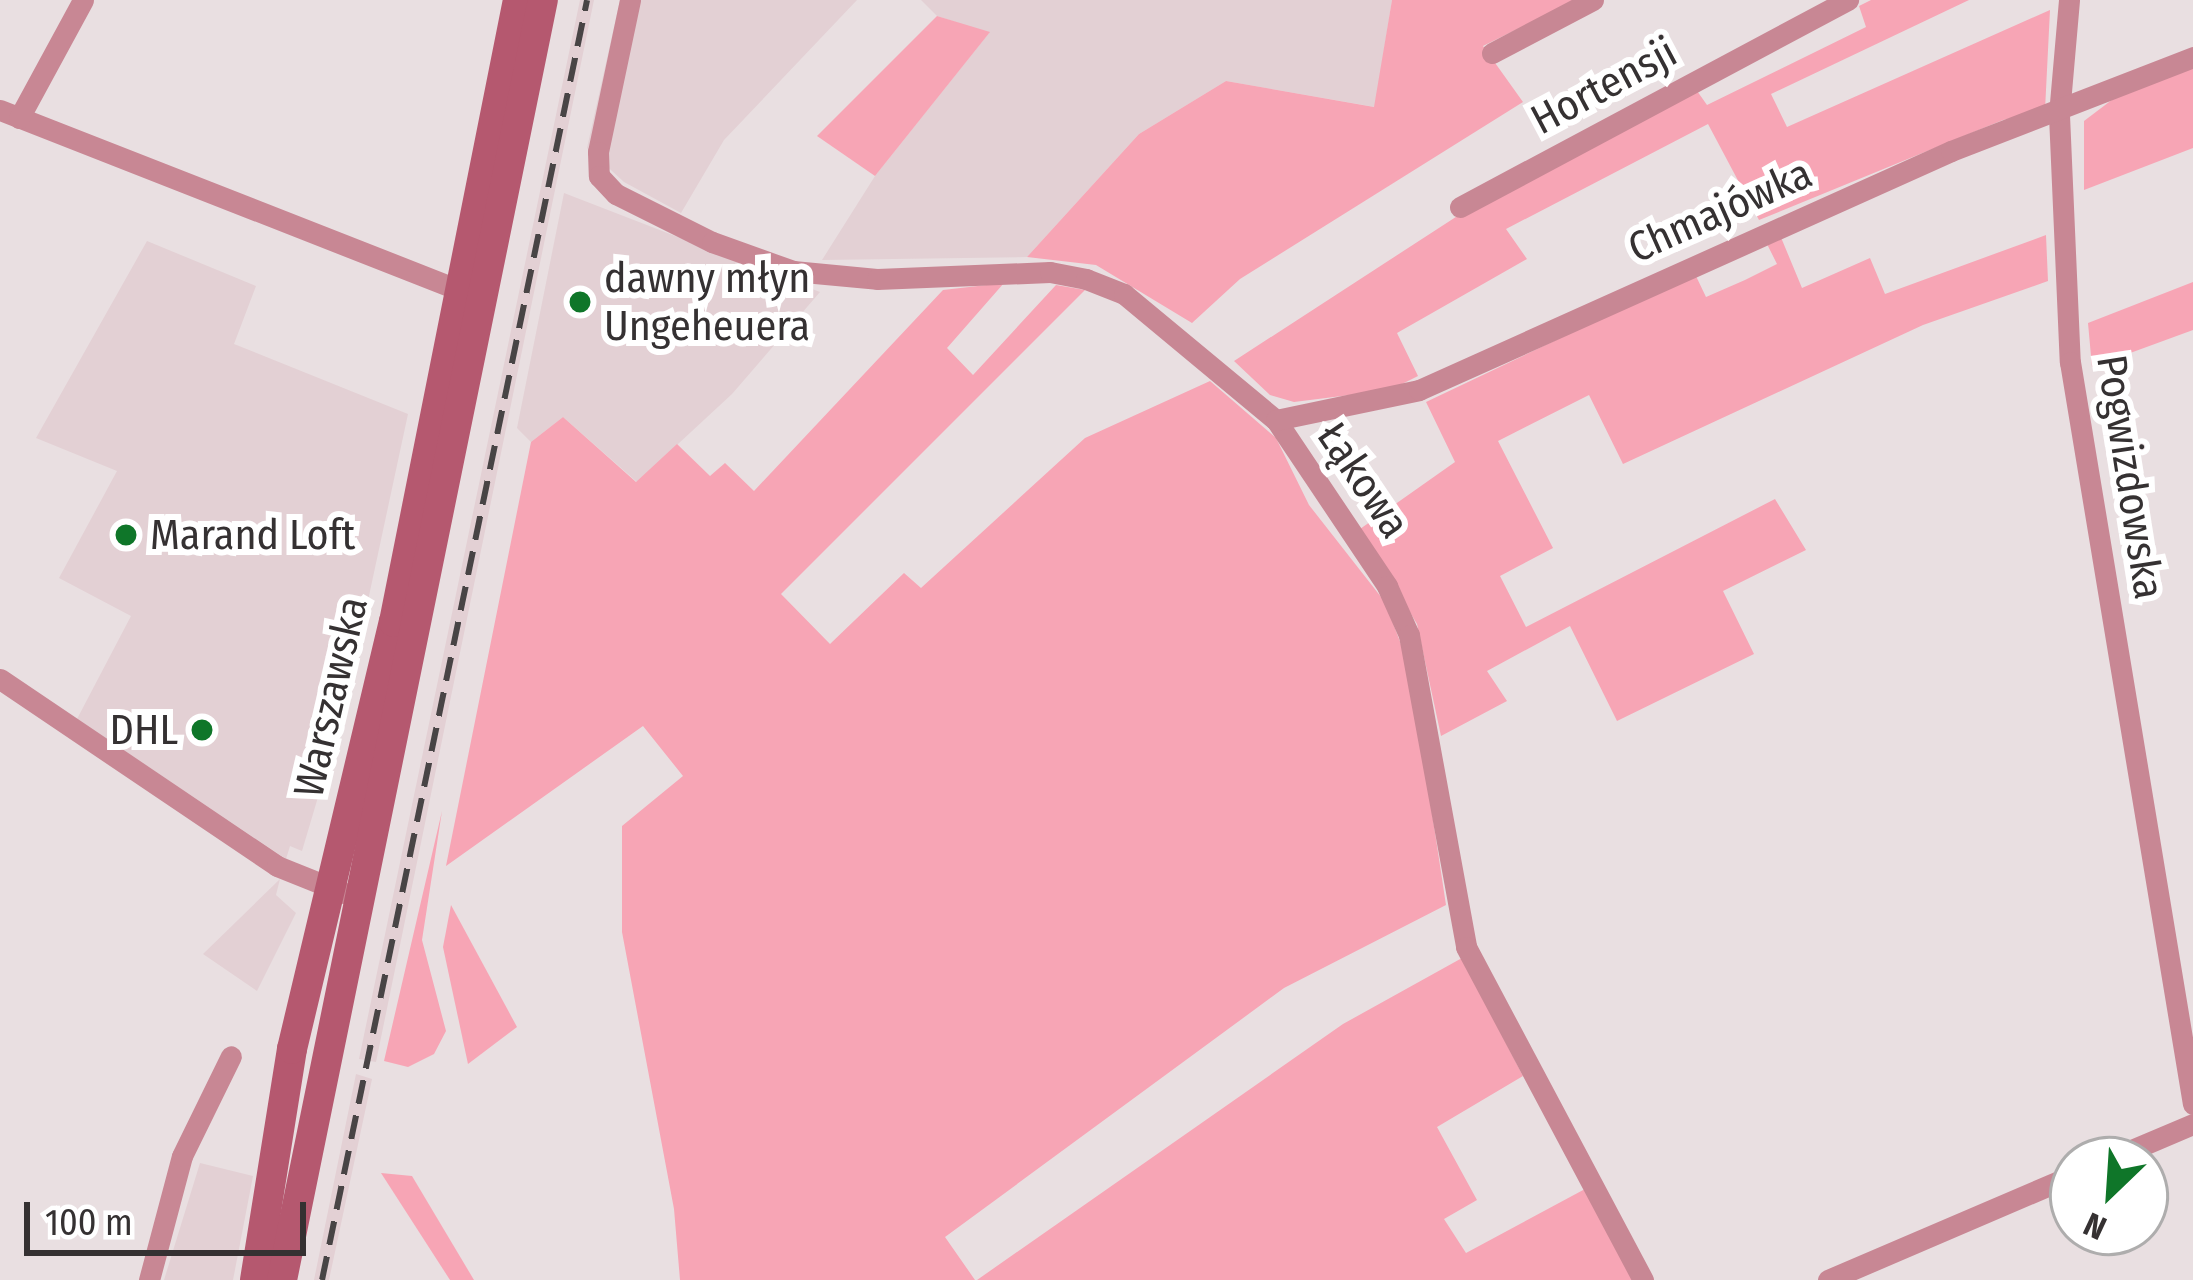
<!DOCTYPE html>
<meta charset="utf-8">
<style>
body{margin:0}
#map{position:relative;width:2193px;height:1280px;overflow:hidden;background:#e9dfe1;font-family:"Fira Sans Condensed",sans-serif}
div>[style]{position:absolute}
.built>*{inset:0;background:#e3d0d4}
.green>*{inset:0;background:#f7a5b5}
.minor>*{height:21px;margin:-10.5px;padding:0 10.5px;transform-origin:10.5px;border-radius:10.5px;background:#c88794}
.secondary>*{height:30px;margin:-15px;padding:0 15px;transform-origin:15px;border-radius:15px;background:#b5586f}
.rail>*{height:6px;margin-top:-3px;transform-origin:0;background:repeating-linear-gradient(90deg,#484445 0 24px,transparent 0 36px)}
.dots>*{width:33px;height:33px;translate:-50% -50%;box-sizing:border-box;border:6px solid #fff;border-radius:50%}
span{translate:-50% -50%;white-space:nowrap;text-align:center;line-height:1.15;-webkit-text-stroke:12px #fff;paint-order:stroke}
.street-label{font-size:42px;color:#353132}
.poi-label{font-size:42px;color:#353132}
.left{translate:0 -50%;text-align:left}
.right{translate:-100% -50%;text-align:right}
.north{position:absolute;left:2049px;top:1136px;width:120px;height:120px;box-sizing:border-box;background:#fff;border:3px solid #aeadad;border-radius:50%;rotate:205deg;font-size:33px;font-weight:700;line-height:48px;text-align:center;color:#353132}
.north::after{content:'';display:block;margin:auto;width:42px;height:54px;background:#0f7629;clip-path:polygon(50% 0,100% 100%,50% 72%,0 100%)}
.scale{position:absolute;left:24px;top:1202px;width:282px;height:54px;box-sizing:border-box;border:6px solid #353132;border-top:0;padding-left:15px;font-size:36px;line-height:42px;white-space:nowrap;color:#353132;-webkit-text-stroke:9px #fff;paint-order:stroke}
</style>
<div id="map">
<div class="built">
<i style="clip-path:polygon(580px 0,594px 0,376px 1062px,359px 1059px)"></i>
<i style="clip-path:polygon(620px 0,857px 0,724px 140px,681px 213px,624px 182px,587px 148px)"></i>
<i style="clip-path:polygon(921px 0,1392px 0,1375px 107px,1226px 81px,1139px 134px,1027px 257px,822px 260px,875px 176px,989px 33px,937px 16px)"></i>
<i style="clip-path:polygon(564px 193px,820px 292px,732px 394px,637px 482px,563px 417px,531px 442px,517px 428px)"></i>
<i style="clip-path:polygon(147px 241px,256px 286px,234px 344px,408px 414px,346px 703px,302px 851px,290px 846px,286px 859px,77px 719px,131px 616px,59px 578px,117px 471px,36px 438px)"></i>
<i style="clip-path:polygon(280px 879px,276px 895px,296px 913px,257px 991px,203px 954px)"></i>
<i style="clip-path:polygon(356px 1074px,372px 1079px,329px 1280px,314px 1280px)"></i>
<i style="clip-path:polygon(200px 1163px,253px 1176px,233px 1280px,164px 1280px)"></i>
</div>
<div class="green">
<i style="clip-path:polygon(1392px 0,1576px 0,1483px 46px,1523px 102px,1240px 279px,1192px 323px,1096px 265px,1027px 257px,1139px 134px,1226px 81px,1374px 107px)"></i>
<i style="clip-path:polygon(1871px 0,1969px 0,1771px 94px,1787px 127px,2050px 10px,2045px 110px,2003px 120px,1759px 220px,1708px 124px,1506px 229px,1527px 259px,1397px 333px,1418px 376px,1390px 390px,1294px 402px,1270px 395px,1234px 361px,1462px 213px,1695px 88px,1707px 105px,1866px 27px,1859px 6px)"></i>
<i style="clip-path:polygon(937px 16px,990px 32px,875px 176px,817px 136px)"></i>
<i style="clip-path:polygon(2193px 63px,2193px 148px,2084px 190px,2084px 121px,2117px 96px)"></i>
<i style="clip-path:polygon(1780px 235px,1802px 288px,1870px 258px,1885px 294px,2046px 235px,2048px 281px,1923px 325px,1623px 464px,1589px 395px,1498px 441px,1553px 548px,1500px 576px,1526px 627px,1775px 499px,1806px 550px,1723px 591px,1754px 654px,1617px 721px,1570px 626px,1487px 671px,1507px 701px,1441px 736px,1417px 624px,1360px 529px,1455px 462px,1426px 402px,1695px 274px,1706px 297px,1745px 280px,1777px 264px,1766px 242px)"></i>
<i style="clip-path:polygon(2193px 282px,2193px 330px,2092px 367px,2088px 323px)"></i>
<i style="clip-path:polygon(1004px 283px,947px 348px,973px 375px,1056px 285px,1085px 290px,781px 594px,830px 644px,904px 573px,921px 588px,1085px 438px,1210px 381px,1276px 438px,1309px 505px,1385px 602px,1410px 668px,1446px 905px,1284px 988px,945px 1237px,975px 1280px,680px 1280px,674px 1209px,622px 932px,622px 826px,683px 776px,643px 726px,446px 866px,531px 442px,563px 417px,636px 482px,677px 444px,710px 476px,725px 463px,754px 491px,943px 290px)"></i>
<i style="clip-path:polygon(442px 811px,422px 940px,446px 1031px,434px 1054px,408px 1067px,384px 1061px)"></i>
<i style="clip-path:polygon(451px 905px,517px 1027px,468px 1064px,443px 947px)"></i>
<i style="clip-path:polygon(1462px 958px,1523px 1076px,1437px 1127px,1477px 1200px,1444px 1219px,1466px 1253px,1585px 1189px,1633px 1280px,977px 1280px,1343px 1024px)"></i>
<i style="clip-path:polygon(381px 1173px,412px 1176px,474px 1280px,450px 1280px)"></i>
</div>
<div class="minor">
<i style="left:630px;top:0;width:155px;rotate:101.9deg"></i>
<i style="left:598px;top:152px;width:24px;rotate:88deg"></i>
<i style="left:599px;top:176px;width:25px;rotate:47deg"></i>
<i style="left:616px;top:194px;width:107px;rotate:26.6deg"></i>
<i style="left:712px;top:242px;width:86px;rotate:19.7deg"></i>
<i style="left:793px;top:271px;width:84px;rotate:5.4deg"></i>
<i style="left:877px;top:279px;width:173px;rotate:-2.3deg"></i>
<i style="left:1050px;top:272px;width:37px;rotate:11deg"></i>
<i style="left:1086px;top:279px;width:41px;rotate:21.5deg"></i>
<i style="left:1124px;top:294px;width:197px;rotate:39.7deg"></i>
<i style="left:1276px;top:420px;width:200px;rotate:56.2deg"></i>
<i style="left:1387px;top:586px;width:54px;rotate:65.8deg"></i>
<i style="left:1409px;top:635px;width:317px;rotate:79.6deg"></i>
<i style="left:1466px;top:947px;width:377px;rotate:62deg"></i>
<i style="left:2069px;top:0;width:115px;rotate:95deg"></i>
<i style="left:2059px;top:115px;width:247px;rotate:87.5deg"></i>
<i style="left:2070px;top:362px;width:752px;rotate:80.59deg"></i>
<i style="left:1492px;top:53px;width:114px;rotate:-27.7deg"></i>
<i style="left:0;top:110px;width:491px;rotate:21.4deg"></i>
<i style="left:19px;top:118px;width:134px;rotate:-61.5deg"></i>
<i style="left:1460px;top:207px;width:440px;rotate:-28.1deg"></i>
<i style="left:1276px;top:420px;width:146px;rotate:-11.8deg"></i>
<i style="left:1419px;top:390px;width:583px;rotate:-24.19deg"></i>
<i style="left:1951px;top:151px;width:260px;rotate:-21.2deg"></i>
<i style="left:0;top:679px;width:334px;rotate:34deg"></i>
<i style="left:277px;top:866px;width:86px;rotate:21.8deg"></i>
<i style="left:2108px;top:1160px;width:92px;rotate:-23deg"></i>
<i style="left:149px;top:1280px;width:128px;rotate:-75.1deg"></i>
<i style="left:182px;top:1156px;width:111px;rotate:-63.9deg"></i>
<i style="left:1828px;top:1280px;width:267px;rotate:-23.2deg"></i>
</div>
<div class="secondary">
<i style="left:255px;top:1280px;width:234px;rotate:-80.9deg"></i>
<i style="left:292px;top:1049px;width:439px;rotate:-76.6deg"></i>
<i style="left:394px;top:622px;width:634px;rotate:-78.73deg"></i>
<i style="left:282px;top:1280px;width:1306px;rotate:-78.48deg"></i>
</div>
<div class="rail">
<i style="left:322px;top:1280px;width:1307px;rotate:-78.3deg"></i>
</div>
<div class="dots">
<i style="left:580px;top:302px;background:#0f7629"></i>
<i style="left:126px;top:535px;background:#0f7629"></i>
<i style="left:202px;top:730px;background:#0f7629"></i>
</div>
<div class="street-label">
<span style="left:1604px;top:86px;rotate:-28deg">Hortensji</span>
<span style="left:1720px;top:211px;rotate:-24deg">Chmajówka</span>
<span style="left:2130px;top:477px;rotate:81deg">Pogwizdowska</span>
<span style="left:1363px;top:480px;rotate:56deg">Łąkowa</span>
<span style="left:331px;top:697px;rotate:-77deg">Warszawska</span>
</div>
<div class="poi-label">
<span class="left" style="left:604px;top:302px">dawny młyn<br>Ungeheuera</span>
<span class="left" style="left:150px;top:535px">Marand Loft</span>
<span class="right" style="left:178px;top:730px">DHL</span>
</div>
<div class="north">N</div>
<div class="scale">100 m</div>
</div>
